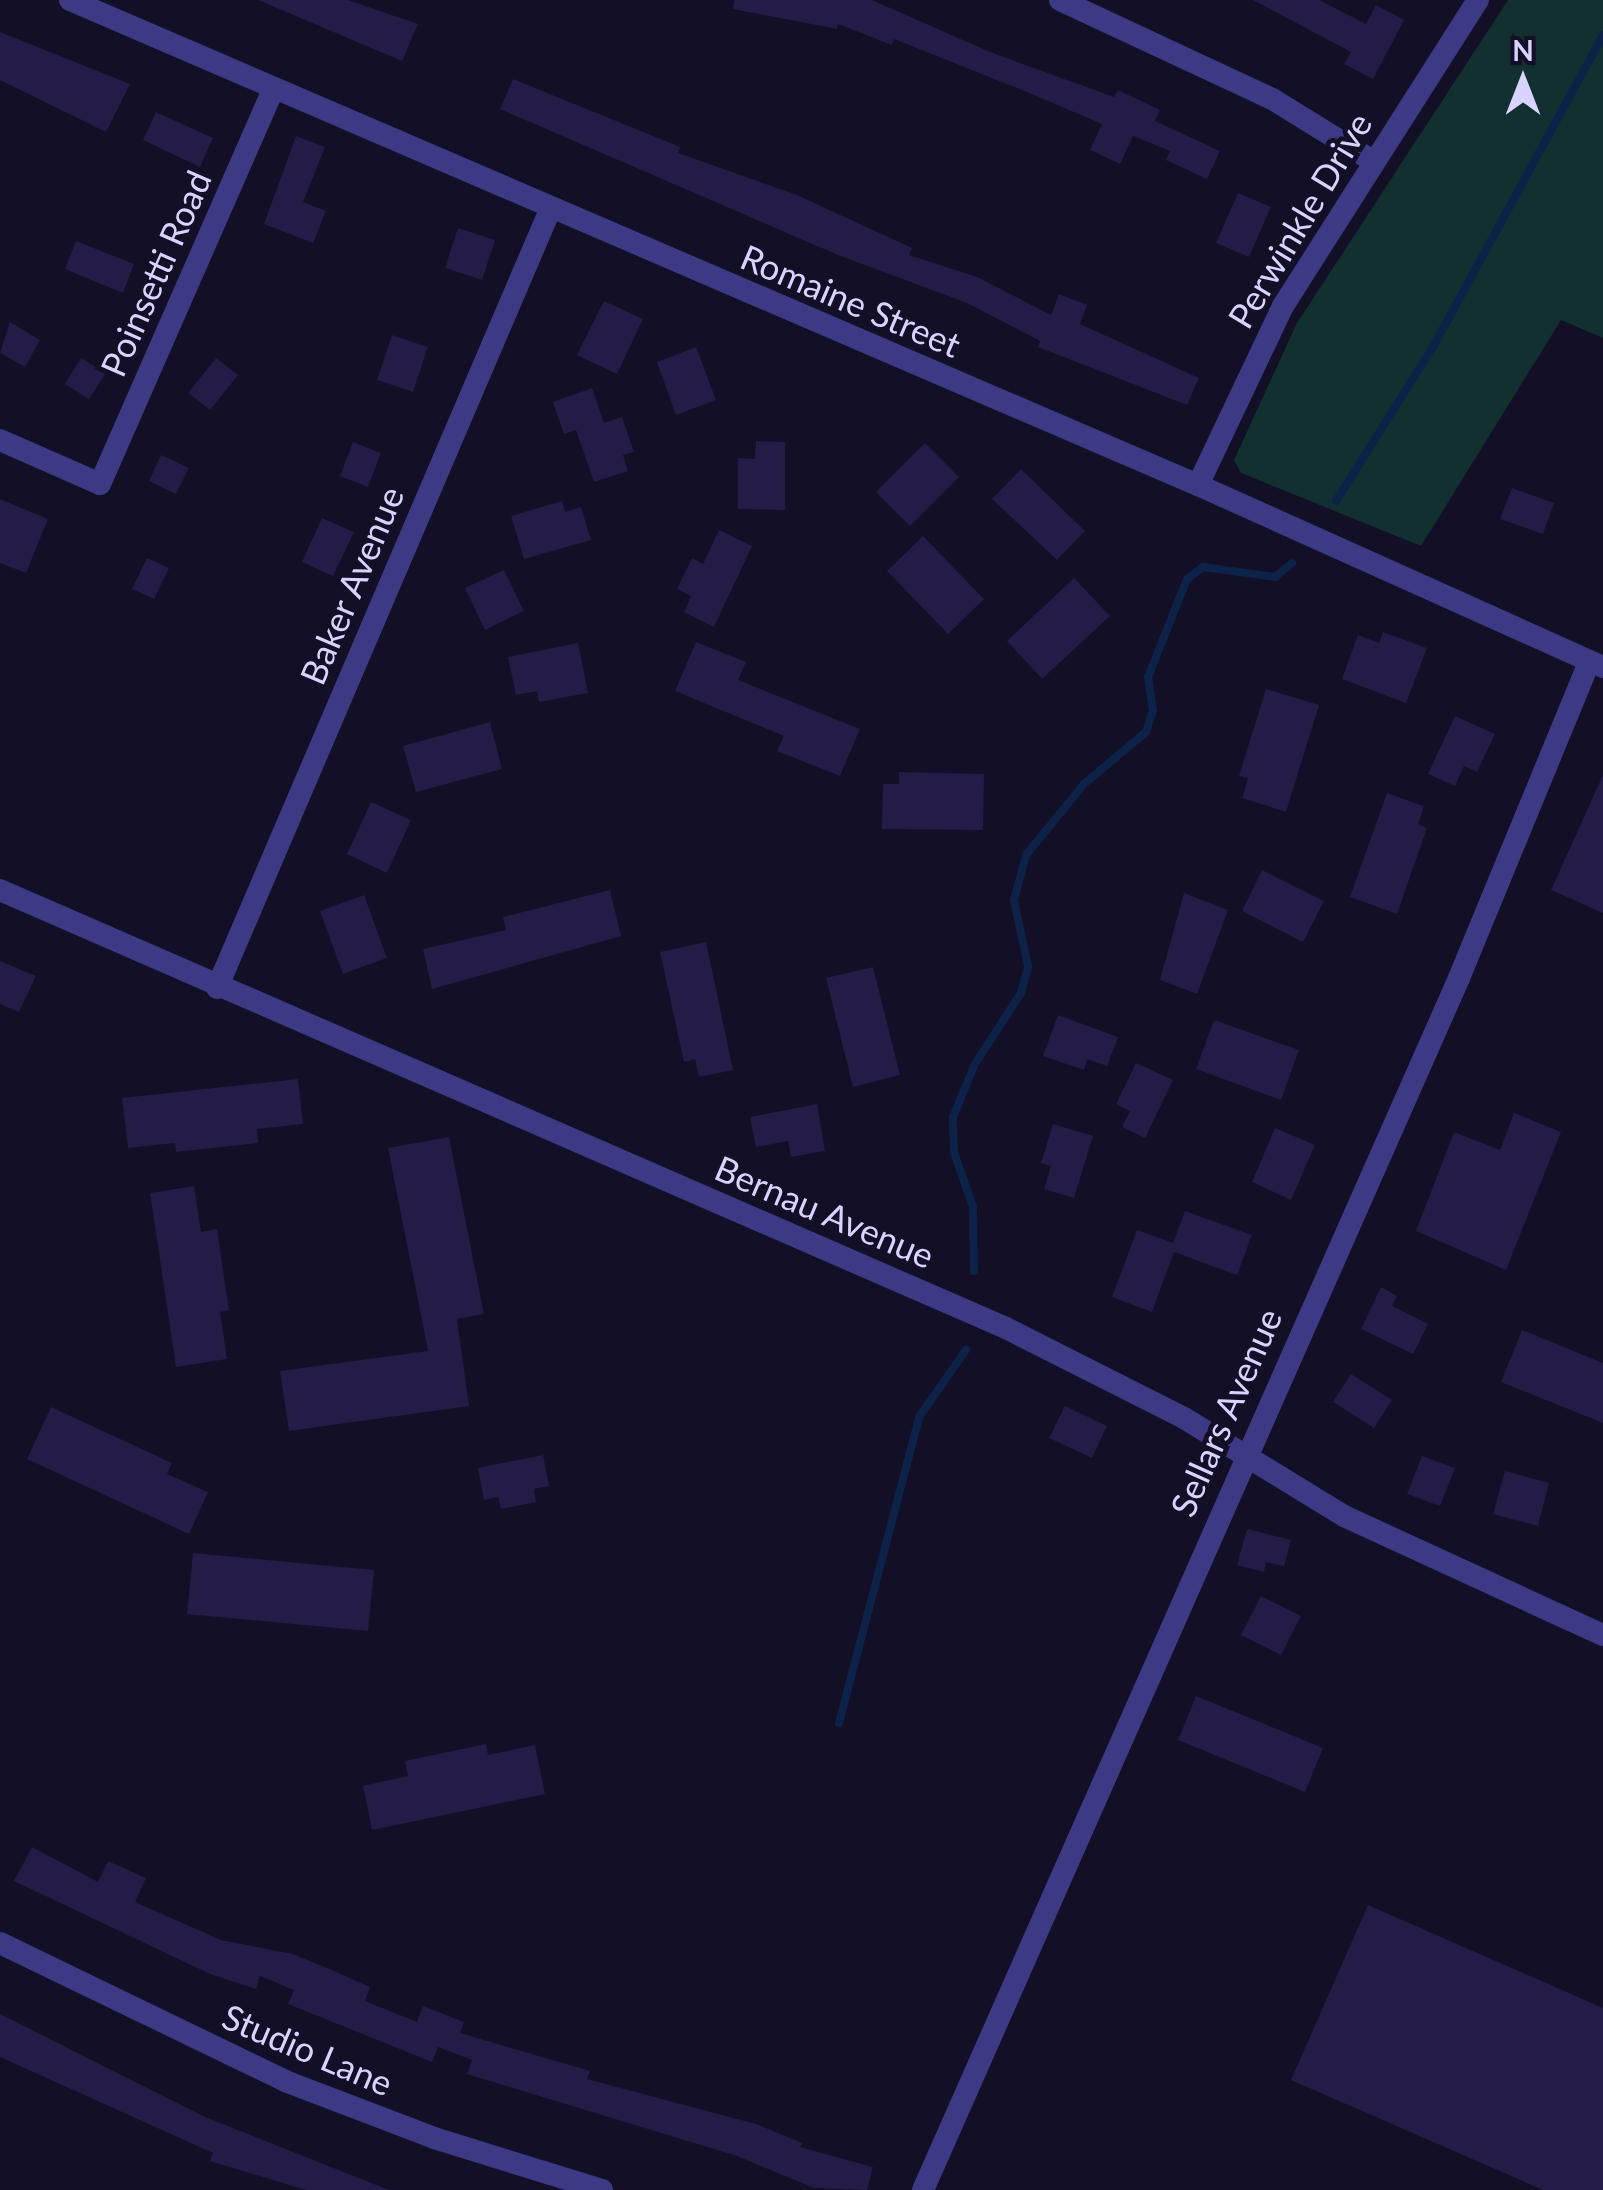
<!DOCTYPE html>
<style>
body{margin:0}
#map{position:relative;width:1603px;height:2190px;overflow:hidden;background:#130f26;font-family:Lato,sans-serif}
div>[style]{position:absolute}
.green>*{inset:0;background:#12302f}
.stream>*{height:8px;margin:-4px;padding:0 4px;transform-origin:4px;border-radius:4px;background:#0c2248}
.building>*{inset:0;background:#241b47}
.minor>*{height:22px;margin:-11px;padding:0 11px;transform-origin:11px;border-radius:11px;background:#3d3a85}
span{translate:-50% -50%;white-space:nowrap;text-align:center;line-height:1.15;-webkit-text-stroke:10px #130f26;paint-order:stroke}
.street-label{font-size:35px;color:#d9d4ff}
.north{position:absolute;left:1473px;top:30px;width:100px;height:100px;-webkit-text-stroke:8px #130f26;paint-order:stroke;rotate:0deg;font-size:28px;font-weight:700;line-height:40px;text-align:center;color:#d9d4ff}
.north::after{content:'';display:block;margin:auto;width:35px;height:45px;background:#d9d4ff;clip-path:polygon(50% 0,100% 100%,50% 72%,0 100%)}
</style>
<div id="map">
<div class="green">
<i style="clip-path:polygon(1508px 0,1603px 0,1603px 338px,1561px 320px,1421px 546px,1241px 473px,1234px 460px,1297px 323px)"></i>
</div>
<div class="stream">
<i style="left:1336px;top:501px;width:182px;rotate:-57.8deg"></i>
<i style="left:1433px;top:347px;width:355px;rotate:-61.4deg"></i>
<i style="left:974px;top:1271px;width:64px;rotate:-90.9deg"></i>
<i style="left:973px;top:1207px;width:58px;rotate:-109.1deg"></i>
<i style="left:954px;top:1152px;width:35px;rotate:-92deg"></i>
<i style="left:953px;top:1117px;width:57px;rotate:-67.5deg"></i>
<i style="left:975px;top:1064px;width:85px;rotate:-57.1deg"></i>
<i style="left:1021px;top:993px;width:28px;rotate:-75deg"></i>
<i style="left:1028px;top:966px;width:67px;rotate:-102deg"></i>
<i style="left:1014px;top:900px;width:47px;rotate:-75.1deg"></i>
<i style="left:1026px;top:855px;width:92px;rotate:-50.8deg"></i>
<i style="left:1084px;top:784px;width:81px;rotate:-40deg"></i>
<i style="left:1146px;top:732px;width:22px;rotate:-72deg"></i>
<i style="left:1153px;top:711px;width:34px;rotate:-98deg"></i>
<i style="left:1148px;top:677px;width:105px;rotate:-68.3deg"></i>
<i style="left:1187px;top:579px;width:20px;rotate:-37deg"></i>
<i style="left:1203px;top:567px;width:73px;rotate:7.9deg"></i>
<i style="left:1275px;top:577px;width:22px;rotate:-39deg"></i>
<i style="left:839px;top:1723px;width:316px;rotate:-75.3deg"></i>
<i style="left:919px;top:1417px;width:82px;rotate:-55deg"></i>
</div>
<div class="building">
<i style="clip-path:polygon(258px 0,348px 0,418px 24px,402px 61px)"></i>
<i style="clip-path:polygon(734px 0,872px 0,990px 52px,1114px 97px,1118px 90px,1160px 110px,1155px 121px,1220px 151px,1207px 179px,1166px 160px,1170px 151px,1133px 136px,1120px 164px,1090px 150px,1102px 124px,1022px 90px,894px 39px,892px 45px,838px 24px,837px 29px,733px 9px)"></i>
<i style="clip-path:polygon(1253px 0,1319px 0,1366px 24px,1376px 5px,1404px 20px,1373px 79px,1344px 64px,1351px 52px)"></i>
<i style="clip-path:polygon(0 32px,130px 84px,106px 132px,0 80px)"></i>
<i style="clip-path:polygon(513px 79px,680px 147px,678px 153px,797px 195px,912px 248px,909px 255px,977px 277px,1051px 315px,1059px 294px,1087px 305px,1080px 324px,1199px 378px,1187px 405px,1038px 347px,1040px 341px,967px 303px,838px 255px,500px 109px)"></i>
<i style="clip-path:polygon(156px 112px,213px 138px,200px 167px,143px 140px)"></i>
<i style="clip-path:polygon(296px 136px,325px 147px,303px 202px,326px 211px,313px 243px,264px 224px)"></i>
<i style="clip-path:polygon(1238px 193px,1271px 207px,1249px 257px,1216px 243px)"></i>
<i style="clip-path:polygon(458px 228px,495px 240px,482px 280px,445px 268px)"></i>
<i style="clip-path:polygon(76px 241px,134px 264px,123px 293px,65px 269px)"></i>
<i style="clip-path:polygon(604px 301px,643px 319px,617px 374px,577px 355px)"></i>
<i style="clip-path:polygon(10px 322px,40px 340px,25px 367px,0 353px)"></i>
<i style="clip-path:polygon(392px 335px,428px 347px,413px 392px,377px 380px)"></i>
<i style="clip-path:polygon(696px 347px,716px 400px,676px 415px,657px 362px)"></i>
<i style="clip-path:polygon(81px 358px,106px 373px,89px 399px,65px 384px)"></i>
<i style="clip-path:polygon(216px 358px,238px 375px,210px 410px,188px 393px)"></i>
<i style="clip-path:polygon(592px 388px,604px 423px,622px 417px,634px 452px,623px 455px,628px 471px,594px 482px,576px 430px,564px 434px,553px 402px)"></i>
<i style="clip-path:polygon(756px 441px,785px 442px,785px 510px,738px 509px,738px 458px,755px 459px)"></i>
<i style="clip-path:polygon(353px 442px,381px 453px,368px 487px,340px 476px)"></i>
<i style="clip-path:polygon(925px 443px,959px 477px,910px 526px,876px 492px)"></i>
<i style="clip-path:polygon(161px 455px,189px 468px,176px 494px,149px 481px)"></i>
<i style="clip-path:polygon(1021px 469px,1085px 531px,1057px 560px,992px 499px)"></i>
<i style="clip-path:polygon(1512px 488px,1554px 503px,1543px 534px,1500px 519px)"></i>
<i style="clip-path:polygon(0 499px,48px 519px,26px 573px,0 563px)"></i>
<i style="clip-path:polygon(562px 501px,565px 512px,581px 507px,591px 540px,524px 559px,511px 516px)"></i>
<i style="clip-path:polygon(322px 518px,354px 532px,333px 576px,302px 562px)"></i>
<i style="clip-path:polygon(719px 530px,752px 546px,714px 627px,684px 612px,691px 596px,677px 589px,692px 558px,703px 564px)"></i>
<i style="clip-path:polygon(923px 536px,984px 599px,948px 634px,887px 571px)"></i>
<i style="clip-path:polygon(147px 558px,169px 568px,154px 599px,132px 589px)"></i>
<i style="clip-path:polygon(504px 570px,524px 611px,485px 630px,465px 588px)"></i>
<i style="clip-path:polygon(1074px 578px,1110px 616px,1042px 679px,1007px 641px)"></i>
<i style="clip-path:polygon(1383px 632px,1427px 648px,1406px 703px,1342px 679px,1358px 635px,1379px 643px)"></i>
<i style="clip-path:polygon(696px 642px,746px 662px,738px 680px,860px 729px,840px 776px,777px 751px,784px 736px,675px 691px)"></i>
<i style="clip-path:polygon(578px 643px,588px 693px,539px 702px,537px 691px,516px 695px,508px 657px)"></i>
<i style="clip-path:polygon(1266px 689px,1319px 705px,1286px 812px,1242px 798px,1248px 778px,1239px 776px)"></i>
<i style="clip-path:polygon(1455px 716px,1495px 734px,1477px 772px,1464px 766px,1455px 786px,1428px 774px)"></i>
<i style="clip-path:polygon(490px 722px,502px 769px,416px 792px,403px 746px)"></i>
<i style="clip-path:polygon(899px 772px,984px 774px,983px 830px,882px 829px,883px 784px,899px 784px)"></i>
<i style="clip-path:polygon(1603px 775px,1603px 913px,1551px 890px)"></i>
<i style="clip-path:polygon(1387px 793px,1424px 806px,1418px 824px,1427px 828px,1397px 914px,1350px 897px)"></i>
<i style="clip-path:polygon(371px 802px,411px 820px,387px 873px,347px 854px)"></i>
<i style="clip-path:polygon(1262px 870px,1324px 901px,1303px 942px,1242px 911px)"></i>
<i style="clip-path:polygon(610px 890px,621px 936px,432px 989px,423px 949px,506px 930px,503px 917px)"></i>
<i style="clip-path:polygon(1184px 893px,1228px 910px,1197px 994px,1160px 980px)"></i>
<i style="clip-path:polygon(364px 895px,387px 958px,343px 974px,320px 911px)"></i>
<i style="clip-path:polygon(706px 942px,733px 1070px,699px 1077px,695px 1059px,684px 1062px,660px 952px)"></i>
<i style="clip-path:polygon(0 961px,36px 976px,19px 1012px,0 1004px)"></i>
<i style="clip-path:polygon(873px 967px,900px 1075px,853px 1087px,826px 978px)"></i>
<i style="clip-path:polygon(1058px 1015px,1118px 1037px,1107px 1066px,1087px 1059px,1084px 1070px,1043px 1056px)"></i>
<i style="clip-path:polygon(1214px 1020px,1299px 1050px,1281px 1100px,1196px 1069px)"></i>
<i style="clip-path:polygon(1136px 1063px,1173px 1080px,1145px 1138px,1122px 1127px,1130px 1111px,1116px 1104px)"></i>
<i style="clip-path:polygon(298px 1079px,303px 1124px,257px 1129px,258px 1143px,176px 1152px,175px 1143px,128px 1148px,122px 1098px)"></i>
<i style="clip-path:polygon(817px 1104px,825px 1151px,791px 1157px,788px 1141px,756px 1147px,750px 1117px)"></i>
<i style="clip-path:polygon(1514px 1113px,1561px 1132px,1506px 1270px,1416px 1231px,1454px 1132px,1500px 1150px)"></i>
<i style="clip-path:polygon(1053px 1124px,1093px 1136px,1074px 1198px,1044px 1189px,1051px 1166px,1041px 1163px)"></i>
<i style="clip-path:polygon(1275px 1128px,1315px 1145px,1291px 1200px,1252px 1182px)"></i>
<i style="clip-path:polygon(449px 1137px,484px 1314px,457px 1319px,469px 1406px,289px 1431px,280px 1371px,428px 1351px,388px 1148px)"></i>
<i style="clip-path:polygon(194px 1186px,201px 1232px,217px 1229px,229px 1310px,220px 1312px,227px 1359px,176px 1367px,150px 1193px)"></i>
<i style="clip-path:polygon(1185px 1211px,1252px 1235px,1237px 1275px,1174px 1252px,1152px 1312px,1112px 1297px,1137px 1230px,1173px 1243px)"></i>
<i style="clip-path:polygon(1381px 1287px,1397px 1296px,1392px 1306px,1428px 1324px,1413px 1354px,1361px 1329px)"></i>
<i style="clip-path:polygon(1522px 1330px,1603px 1363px,1603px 1423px,1501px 1382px)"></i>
<i style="clip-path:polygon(1351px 1374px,1392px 1400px,1374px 1428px,1333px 1402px)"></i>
<i style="clip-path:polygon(1065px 1406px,1107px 1426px,1092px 1458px,1049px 1438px)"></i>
<i style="clip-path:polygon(51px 1407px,172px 1463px,167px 1474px,208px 1492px,189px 1534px,27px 1459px)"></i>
<i style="clip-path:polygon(543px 1455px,549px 1486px,534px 1489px,536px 1502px,501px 1509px,498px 1497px,484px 1500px,478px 1468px)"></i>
<i style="clip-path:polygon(1422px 1456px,1455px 1468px,1440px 1506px,1407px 1494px)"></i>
<i style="clip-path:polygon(1505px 1471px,1549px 1483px,1538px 1526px,1493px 1514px)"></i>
<i style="clip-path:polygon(1247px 1529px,1291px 1540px,1284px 1566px,1266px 1562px,1264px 1572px,1237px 1565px)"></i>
<i style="clip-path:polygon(193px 1553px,374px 1570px,368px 1631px,187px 1614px)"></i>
<i style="clip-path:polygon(1261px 1596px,1301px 1616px,1281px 1655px,1241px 1635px)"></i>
<i style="clip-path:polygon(1196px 1696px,1323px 1748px,1305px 1792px,1178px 1740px)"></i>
<i style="clip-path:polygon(486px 1744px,488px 1755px,535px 1745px,545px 1794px,372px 1830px,363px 1786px,408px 1776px,405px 1761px)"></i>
<i style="clip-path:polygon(32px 1847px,98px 1882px,108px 1861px,146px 1878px,135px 1902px,221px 1940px,293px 1954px,334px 1971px,370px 1987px,365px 2001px,417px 2022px,423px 2006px,464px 2022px,460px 2033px,590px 2071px,587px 2079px,756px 2124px,802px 2143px,800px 2147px,873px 2167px,867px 2190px,814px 2188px,737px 2156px,467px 2074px,472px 2060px,438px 2047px,432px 2062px,288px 2004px,294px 1990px,260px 1976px,256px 1989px,210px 1974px,14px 1881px)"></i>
<i style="clip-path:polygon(1368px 1905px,1603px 2008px,1603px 2190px,1543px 2190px,1291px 2080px)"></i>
<i style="clip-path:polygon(0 2014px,205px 2117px,389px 2190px,306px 2190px,210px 2161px,213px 2153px,0 2057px)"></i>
</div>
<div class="minor">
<i style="left:70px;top:0;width:1228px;rotate:23.27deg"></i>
<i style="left:1198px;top:485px;width:444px;rotate:24.2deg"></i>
<i style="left:1060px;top:0;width:236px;rotate:25deg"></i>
<i style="left:1274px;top:100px;width:114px;rotate:31.7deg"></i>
<i style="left:0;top:440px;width:109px;rotate:23.7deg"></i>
<i style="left:100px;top:484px;width:430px;rotate:-66.3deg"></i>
<i style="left:1198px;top:485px;width:198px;rotate:-64.6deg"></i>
<i style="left:1283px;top:306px;width:363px;rotate:-57.5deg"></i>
<i style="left:0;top:890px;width:1097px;rotate:23.53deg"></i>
<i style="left:1006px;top:1328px;width:199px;rotate:26.8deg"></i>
<i style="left:1184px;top:1418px;width:188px;rotate:31.5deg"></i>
<i style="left:1344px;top:1516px;width:285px;rotate:24.7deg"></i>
<i style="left:217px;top:988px;width:846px;rotate:-66.83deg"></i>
<i style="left:0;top:1943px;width:317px;rotate:25.8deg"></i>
<i style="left:285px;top:2081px;width:160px;rotate:20.9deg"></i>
<i style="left:434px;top:2138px;width:176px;rotate:17.2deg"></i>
<i style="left:923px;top:2190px;width:1325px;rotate:-66.14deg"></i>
<i style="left:1459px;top:978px;width:342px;rotate:-67.6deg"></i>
</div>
<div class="street-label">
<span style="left:1299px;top:220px;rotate:-59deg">Perwinkle Drive</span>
<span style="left:155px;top:273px;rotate:-66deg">Poinsetti Road</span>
<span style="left:851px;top:300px;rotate:23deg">Romaine Street</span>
<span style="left:351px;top:585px;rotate:-67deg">Baker Avenue</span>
<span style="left:825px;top:1211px;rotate:23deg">Bernau Avenue</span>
<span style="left:1225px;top:1412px;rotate:-66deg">Sellars Avenue</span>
<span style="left:308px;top:2049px;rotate:23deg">Studio Lane</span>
</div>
<div class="north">N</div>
</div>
